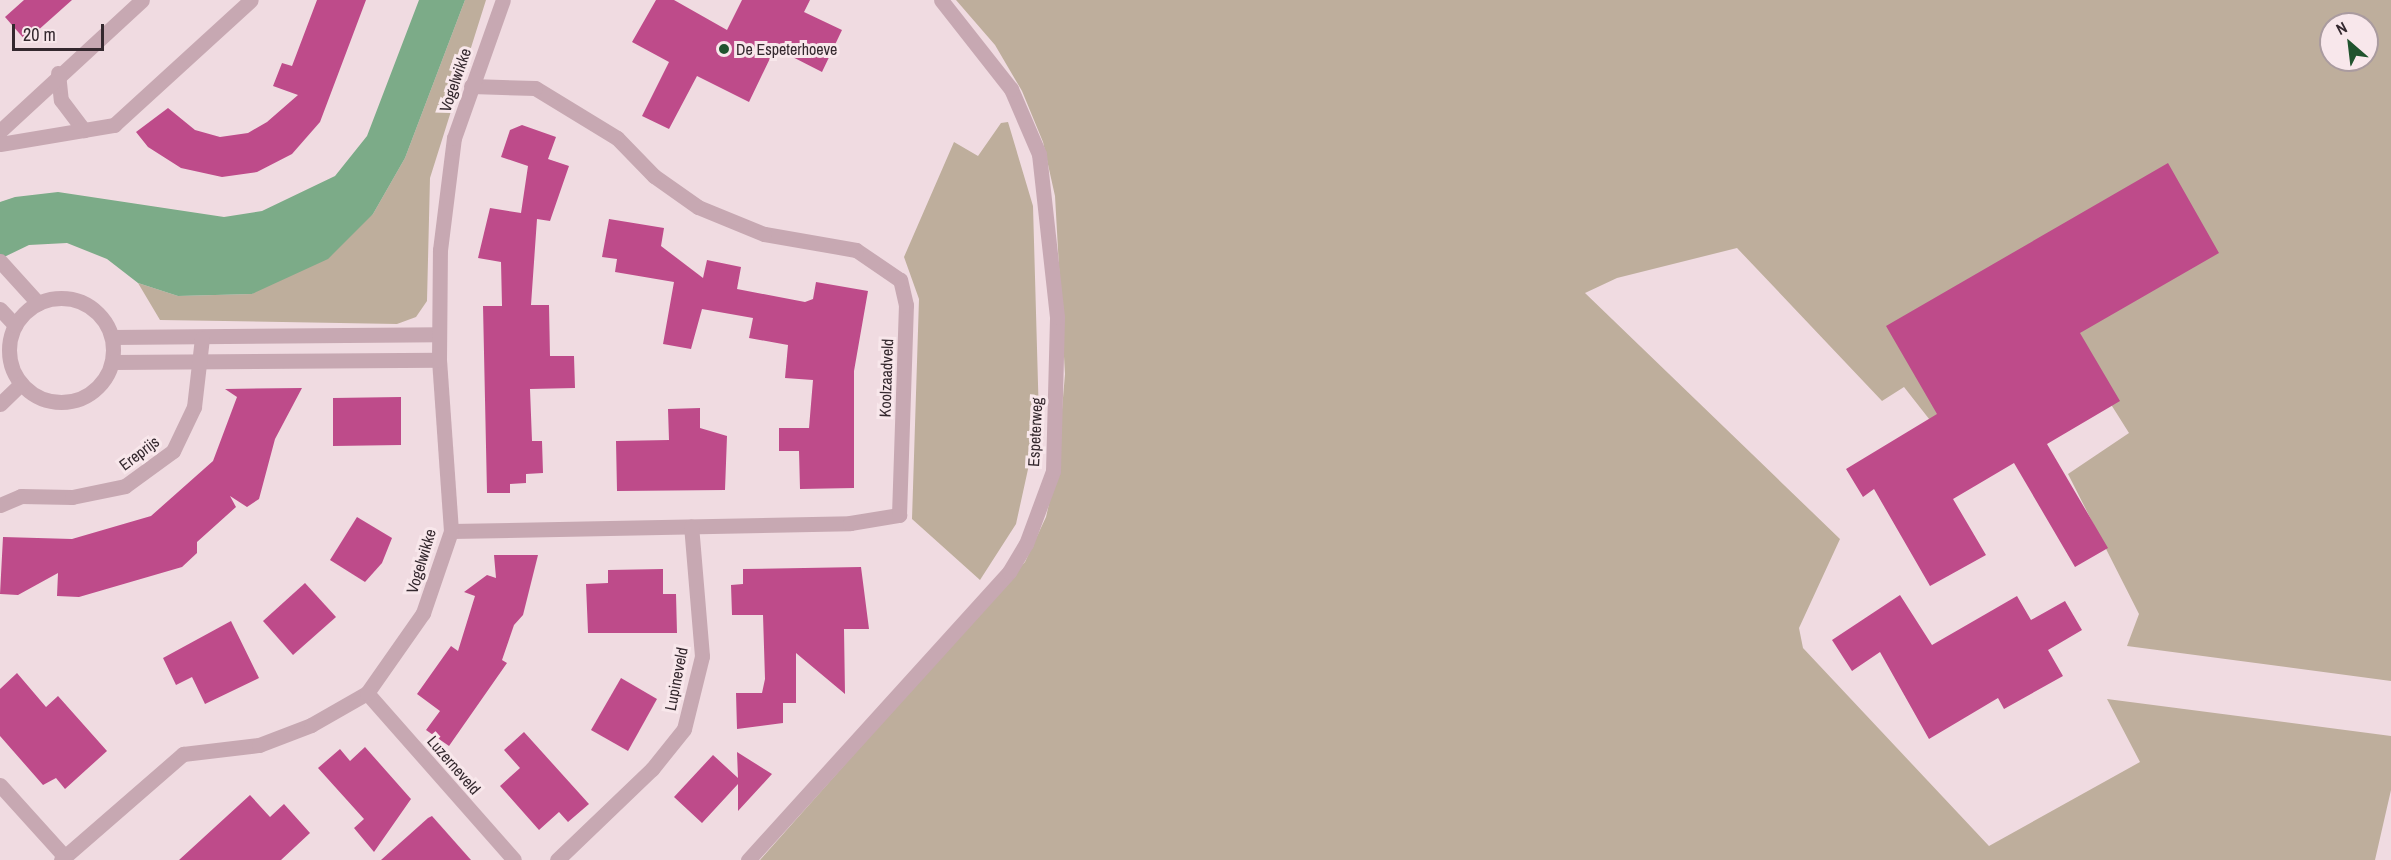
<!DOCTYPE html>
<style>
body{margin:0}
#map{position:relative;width:2391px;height:860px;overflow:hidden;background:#f0dbe1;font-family:"Archivo Narrow",sans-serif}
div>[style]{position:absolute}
.green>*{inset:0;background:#beae9c}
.water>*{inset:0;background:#7cab88}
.building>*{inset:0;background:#be4b8a}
.minor>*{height:15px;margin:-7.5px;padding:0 7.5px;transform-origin:7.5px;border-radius:7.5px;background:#c7a8b2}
.minor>.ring{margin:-7.5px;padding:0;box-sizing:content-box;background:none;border:15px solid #c7a8b2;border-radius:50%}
.dots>*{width:16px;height:16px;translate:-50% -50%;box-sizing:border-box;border:3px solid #f8e7eb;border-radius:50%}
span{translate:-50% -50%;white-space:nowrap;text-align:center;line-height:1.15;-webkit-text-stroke:6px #f8e7eb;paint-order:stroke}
.poi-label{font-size:16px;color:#34282e}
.left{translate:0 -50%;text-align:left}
.street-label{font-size:16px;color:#34282e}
.north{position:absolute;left:2319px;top:12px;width:60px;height:60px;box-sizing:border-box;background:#f8e7eb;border:2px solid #aa9b9f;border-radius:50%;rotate:332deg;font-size:16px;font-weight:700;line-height:24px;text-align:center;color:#34282e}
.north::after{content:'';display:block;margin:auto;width:21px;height:27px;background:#20532e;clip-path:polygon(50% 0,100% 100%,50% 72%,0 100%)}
.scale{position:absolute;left:12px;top:24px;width:92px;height:27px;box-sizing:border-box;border:3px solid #34282e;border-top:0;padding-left:8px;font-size:18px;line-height:21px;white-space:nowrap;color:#34282e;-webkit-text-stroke:4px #f8e7eb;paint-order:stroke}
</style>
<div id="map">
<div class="green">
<i style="clip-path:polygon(465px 0,486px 0,430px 178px,427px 301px,416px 317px,397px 324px,160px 320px,138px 283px,178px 296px,252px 294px,373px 214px,405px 158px)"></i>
<i style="clip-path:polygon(evenodd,956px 0,2391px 0,2391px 681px,2127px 646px,2139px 614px,2068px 474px,2129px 433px,2071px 341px,1933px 424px,1904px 387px,1882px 401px,1737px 248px,1617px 278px,1585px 293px,1840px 539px,1799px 628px,1803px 648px,1989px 846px,2140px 762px,2107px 699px,2391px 736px,2391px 790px,2375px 860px,760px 860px,1025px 562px,1046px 517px,1057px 469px,1065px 374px,1055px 196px,1043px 142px,1022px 91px,995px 45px,956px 0,2331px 24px,2367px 24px,2367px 60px,2331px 60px,2331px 24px)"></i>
<i style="clip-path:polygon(1008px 122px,1033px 206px,1039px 419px,1016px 524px,980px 580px,912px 519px,919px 299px,904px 257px,954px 142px,978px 156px,1001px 123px)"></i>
</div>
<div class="water">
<i style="clip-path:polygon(419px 0,465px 0,405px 158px,373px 214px,328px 259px,252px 294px,178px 296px,138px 283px,107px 259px,67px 243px,29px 245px,0 259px,0 202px,15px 197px,58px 192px,224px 217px,262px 211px,335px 176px,367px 136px)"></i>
</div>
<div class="building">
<i style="clip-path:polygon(24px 0,72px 0,26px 41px,5px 17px)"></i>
<i style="clip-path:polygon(317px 0,366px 0,320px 122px,292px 154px,257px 172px,222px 177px,181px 168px,148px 147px,136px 132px,168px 108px,195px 130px,220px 137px,248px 133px,267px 122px,298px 95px,273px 86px,282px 63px,292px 66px)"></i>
<i style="clip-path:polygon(656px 0,674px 0,727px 30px,742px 0,810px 0,804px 12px,842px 30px,822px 72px,775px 48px,749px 102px,697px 76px,669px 129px,642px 116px,669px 62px,632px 42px)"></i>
<i style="clip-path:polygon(522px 125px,556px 137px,548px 159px,569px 166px,550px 221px,537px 219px,531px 305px,549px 305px,550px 356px,574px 356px,575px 388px,530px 389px,532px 441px,542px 441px,543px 473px,526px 474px,526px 483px,510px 484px,510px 493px,487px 493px,483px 306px,502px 306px,501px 262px,478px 258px,490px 208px,521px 213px,528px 166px,501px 157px,510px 130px)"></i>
<i style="clip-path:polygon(2168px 163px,2219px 253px,2080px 333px,2120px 401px,2047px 444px,2108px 548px,2075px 567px,2014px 463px,1953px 499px,1986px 555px,1930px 586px,1874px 489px,1863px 497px,1846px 469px,1937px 414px,1886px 326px)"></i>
<i style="clip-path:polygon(609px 219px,664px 228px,661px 246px,703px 278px,707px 260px,741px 267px,737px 289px,805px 302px,813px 299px,816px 282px,868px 291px,854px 371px,854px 488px,800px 489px,799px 451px,779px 451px,779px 428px,809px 428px,813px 380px,785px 378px,788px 345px,749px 338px,753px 318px,702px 309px,691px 349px,663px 344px,674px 282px,615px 272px,617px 259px,602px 257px)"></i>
<i style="clip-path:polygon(302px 388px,275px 439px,259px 499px,247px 507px,230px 496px,236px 507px,197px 542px,197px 553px,182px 567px,79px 597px,57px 596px,58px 573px,18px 595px,0 594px,3px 537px,72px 539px,151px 516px,213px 461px,237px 397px,225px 389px)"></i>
<i style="clip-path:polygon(401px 397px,401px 445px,333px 446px,333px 398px)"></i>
<i style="clip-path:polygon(700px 408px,700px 428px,727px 436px,725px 490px,617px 491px,616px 441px,669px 440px,668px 409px)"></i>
<i style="clip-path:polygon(357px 517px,392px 538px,382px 563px,365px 582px,330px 560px)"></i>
<i style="clip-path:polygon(494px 555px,538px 555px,523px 615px,514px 625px,502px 660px,507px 663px,449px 746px,426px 730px,440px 711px,417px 694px,451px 646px,458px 651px,475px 596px,464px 592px,487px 575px,496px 578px)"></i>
<i style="clip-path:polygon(861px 567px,869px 629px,844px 629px,845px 694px,796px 653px,796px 703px,783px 703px,783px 723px,737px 729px,736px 693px,762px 693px,765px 679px,763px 615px,732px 615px,731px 585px,743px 584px,743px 569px)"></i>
<i style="clip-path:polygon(663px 569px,663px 594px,676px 594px,677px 633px,588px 633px,586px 584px,608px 583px,608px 570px)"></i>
<i style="clip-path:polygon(305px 583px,336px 617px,293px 655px,263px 621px)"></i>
<i style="clip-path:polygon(1900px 595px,1932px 645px,2017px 596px,2031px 620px,2065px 601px,2082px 630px,2048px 650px,2063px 676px,2004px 709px,1998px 698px,1929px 739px,1880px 652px,1852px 671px,1832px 640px)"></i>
<i style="clip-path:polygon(231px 621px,259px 678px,205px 704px,192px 677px,176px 685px,163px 658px)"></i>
<i style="clip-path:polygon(17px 673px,46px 707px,58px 696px,107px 751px,65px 789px,56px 778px,43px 785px,0 736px,0 689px)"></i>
<i style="clip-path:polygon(621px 678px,657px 699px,628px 751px,591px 730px)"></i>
<i style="clip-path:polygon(524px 732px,589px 804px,568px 822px,559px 812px,539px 830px,500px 786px,520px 768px,504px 750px)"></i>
<i style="clip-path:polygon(365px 747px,411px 799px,374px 852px,354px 828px,364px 819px,318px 768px,340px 749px,350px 761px)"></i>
<i style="clip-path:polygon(737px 752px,772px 774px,738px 811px,738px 784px,702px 823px,674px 797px,713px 755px,738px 778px)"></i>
<i style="clip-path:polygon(250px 795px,270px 817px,284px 804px,310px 833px,281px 860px,179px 860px)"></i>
<i style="clip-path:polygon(432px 816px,471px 860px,381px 860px,428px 818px)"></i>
</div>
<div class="minor">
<i style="left:58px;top:73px;width:27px;rotate:84deg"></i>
<i style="left:61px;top:100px;width:38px;rotate:53deg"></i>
<i style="left:0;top:131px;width:193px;rotate:-42.7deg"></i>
<i style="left:0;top:144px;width:116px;rotate:-9.5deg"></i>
<i style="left:114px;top:125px;width:185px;rotate:-42.4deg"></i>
<i style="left:0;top:261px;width:57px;rotate:47.9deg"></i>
<i class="ring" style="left:9px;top:298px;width:89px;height:89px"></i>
<i style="left:0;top:309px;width:22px;rotate:47deg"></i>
<i style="left:112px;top:337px;width:327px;rotate:-0.5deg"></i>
<i style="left:112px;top:362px;width:327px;rotate:-0.4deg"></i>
<i style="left:0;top:404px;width:29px;rotate:-44deg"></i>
<i style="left:0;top:505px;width:23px;rotate:-23deg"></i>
<i style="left:21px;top:496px;width:51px;rotate:1.1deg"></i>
<i style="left:72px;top:497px;width:54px;rotate:-11.7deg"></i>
<i style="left:125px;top:486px;width:59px;rotate:-36.1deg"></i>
<i style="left:173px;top:451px;width:49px;rotate:-64.5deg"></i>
<i style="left:194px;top:407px;width:69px;rotate:-83.4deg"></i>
<i style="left:451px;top:531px;width:399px;rotate:-1.1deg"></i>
<i style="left:850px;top:523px;width:50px;rotate:-9.3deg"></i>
<i style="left:899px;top:515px;width:210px;rotate:-88.1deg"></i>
<i style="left:906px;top:305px;width:26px;rotate:-103deg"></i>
<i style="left:900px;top:280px;width:53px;rotate:-145.7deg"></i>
<i style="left:856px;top:250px;width:93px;rotate:-170.1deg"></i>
<i style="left:764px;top:234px;width:71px;rotate:-157.8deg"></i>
<i style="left:698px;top:207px;width:54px;rotate:-144.8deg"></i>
<i style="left:654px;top:176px;width:53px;rotate:-134.2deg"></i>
<i style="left:617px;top:138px;width:96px;rotate:-148.6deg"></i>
<i style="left:535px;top:88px;width:64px;rotate:-178.2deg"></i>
<i style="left:367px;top:693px;width:222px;rotate:48.6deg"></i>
<i style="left:0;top:785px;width:97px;rotate:47.9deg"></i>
<i style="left:61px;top:860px;width:162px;rotate:-41deg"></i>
<i style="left:183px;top:754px;width:77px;rotate:-6.8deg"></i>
<i style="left:259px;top:745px;width:56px;rotate:-21deg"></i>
<i style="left:311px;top:725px;width:64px;rotate:-29.7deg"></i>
<i style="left:367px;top:693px;width:98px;rotate:-55deg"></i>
<i style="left:423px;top:613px;width:87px;rotate:-71.1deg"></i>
<i style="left:451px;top:531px;width:171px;rotate:-94deg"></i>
<i style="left:439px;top:360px;width:110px;rotate:-89.5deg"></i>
<i style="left:440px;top:250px;width:113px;rotate:-82.9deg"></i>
<i style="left:454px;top:138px;width:146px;rotate:-70.5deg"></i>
<i style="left:557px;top:860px;width:132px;rotate:-43.8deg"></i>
<i style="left:652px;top:769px;width:51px;rotate:-51.3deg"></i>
<i style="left:684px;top:729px;width:75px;rotate:-76.1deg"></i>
<i style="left:702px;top:656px;width:130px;rotate:-94.8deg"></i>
<i style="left:748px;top:860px;width:389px;rotate:-47.8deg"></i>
<i style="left:1009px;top:572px;width:33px;rotate:-59deg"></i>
<i style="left:1026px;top:544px;width:78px;rotate:-69.7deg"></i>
<i style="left:1053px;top:471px;width:154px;rotate:-88.5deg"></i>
<i style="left:1057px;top:317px;width:164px;rotate:-96.3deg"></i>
<i style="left:1039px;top:154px;width:71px;rotate:-113.3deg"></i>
<i style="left:1011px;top:89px;width:113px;rotate:-128.2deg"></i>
</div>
<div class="dots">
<i style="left:724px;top:49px;background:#20532e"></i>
</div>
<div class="poi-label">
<span class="left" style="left:736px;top:49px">De Espeterhoeve</span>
</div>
<div class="street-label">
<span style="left:455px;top:80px;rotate:-71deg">Vogelwikke</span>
<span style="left:886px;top:378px;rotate:-88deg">Koolzaadveld</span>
<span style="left:1035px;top:432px;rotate:-87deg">Espeterweg</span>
<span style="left:139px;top:453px;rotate:-37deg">Ereprijs</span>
<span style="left:421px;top:561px;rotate:-73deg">Vogelwikke</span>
<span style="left:676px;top:679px;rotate:-79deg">Lupineveld</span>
<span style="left:454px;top:765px;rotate:49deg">Luzerneveld</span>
</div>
<div class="north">N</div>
<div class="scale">20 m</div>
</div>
